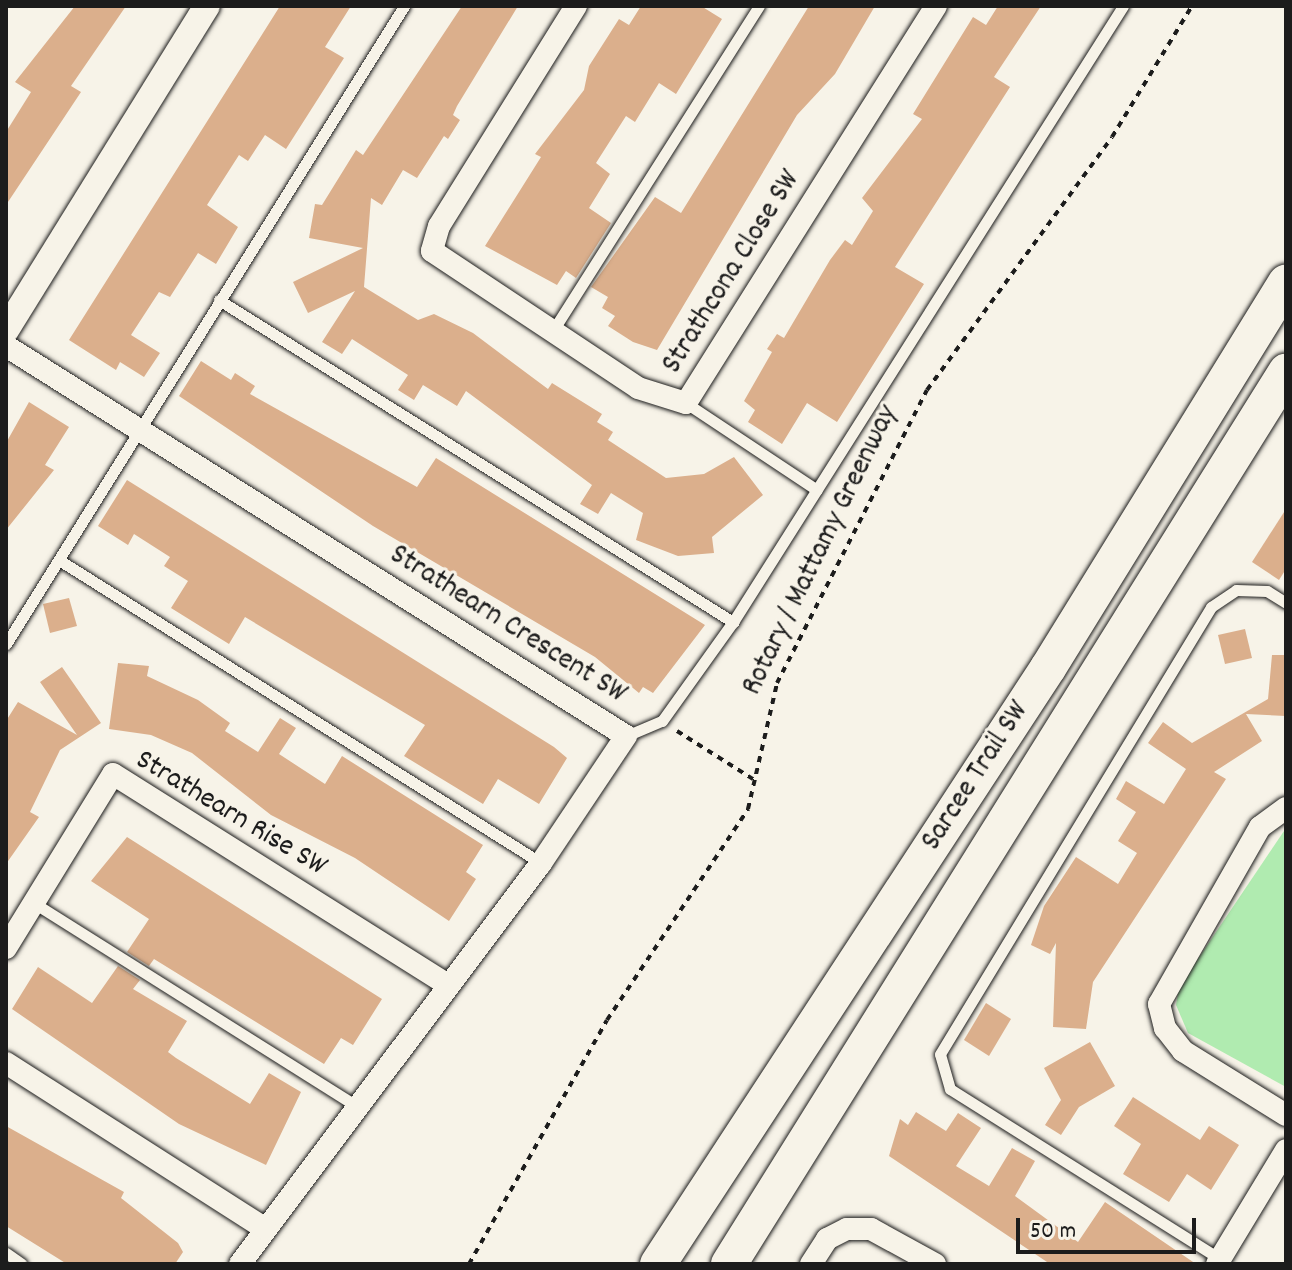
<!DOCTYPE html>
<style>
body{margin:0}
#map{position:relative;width:1292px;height:1270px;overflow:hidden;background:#f7f3e8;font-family:Dekko,sans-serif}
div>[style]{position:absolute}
.green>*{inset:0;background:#b0ebb0}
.building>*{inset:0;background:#dbaf8c}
.path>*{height:4px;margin-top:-2px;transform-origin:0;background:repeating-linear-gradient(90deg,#1c1c1c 0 6px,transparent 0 12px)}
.roads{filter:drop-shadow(0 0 2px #1c1c1c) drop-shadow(0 0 2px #1c1c1c)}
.service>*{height:11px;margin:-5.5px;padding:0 5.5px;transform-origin:5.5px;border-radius:5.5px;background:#f7f3e8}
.minor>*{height:22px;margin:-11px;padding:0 11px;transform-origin:11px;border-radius:11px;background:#f7f3e8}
.tertiary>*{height:26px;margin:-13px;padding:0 13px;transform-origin:13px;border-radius:13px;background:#f7f3e8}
.trunk>*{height:36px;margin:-18px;padding:0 18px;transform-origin:18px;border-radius:18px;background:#f7f3e8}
span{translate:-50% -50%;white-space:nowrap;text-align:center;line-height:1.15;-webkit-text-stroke:6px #f7f3e8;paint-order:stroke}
.street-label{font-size:30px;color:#1c1c1c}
.frame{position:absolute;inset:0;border:8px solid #1c1c1c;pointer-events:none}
.scale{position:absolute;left:1016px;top:1218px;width:180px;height:36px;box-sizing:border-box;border:4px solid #1c1c1c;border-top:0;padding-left:10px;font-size:24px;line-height:28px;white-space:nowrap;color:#1c1c1c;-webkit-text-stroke:6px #f7f3e8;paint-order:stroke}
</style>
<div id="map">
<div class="green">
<i style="clip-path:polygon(1286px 828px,1286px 1087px,1188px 1033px,1176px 1005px,1179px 987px)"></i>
</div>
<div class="building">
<i style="clip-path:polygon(75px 6px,126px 6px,71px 86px,81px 92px,6px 205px,6px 132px,31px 92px,15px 82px)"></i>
<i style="clip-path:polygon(280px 6px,351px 6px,325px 47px,344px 58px,286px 149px,265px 135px,248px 161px,239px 155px,207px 205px,238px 227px,216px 264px,198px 253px,170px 297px,159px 292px,131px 335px,160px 353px,144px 377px,120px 362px,116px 370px,69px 340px)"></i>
<i style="clip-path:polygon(462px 6px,518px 6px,457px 106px,453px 115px,460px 120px,448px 139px,444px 136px,417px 178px,403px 170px,382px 205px,371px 198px,364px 287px,418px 320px,434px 314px,473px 333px,548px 389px,552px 383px,602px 414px,597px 422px,613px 432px,608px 440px,666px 478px,704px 474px,734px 457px,763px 495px,712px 537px,714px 553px,678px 556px,636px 540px,643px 513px,611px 493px,598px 514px,580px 504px,592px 485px,466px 391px,457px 406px,423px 385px,414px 400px,398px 390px,408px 375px,352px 339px,342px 354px,322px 342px,355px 291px,308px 313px,293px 282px,363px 248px,309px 238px,315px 204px,322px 205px,356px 150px,363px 155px)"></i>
<i style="clip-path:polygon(641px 6px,701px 6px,722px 19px,676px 94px,659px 83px,635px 122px,626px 116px,596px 163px,610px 174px,589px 208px,611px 223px,576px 278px,566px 271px,557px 285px,485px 246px,541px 157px,535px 154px,584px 90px,589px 66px,619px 19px,629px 25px)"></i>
<i style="clip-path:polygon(809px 6px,875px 6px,835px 74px,797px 115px,657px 350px,633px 342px,608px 326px,615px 316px,602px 308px,608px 297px,591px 287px,655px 197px,681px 213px)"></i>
<i style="clip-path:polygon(998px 6px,1041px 6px,994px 77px,1010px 87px,895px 267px,924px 284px,837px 422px,807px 403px,782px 444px,748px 422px,755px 410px,744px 401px,772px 352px,767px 349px,777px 334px,784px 338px,830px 260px,845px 240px,852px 245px,873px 211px,862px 198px,922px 119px,913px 114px,973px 17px,986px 25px)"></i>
<i style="clip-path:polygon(201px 361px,231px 380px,235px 373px,255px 386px,250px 394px,417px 487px,436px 458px,705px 625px,653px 693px,643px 687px,639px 693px,595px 657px,373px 526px,179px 396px)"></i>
<i style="clip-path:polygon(29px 402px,69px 427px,45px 465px,54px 470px,6px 530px,6px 443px)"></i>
<i style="clip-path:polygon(127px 480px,554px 747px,567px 758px,539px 804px,498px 779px,483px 804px,404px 756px,425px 725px,245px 617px,229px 644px,171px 608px,188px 581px,164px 566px,170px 557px,134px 534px,128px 545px,98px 526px)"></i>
<i style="clip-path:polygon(1286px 509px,1286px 569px,1279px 580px,1252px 562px)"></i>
<i style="clip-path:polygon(69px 598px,77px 626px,50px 633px,43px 604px)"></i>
<i style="clip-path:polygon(1245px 629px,1252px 658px,1225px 664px,1218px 635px)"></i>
<i style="clip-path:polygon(1272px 655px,1286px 655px,1286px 716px,1246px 714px,1262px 741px,1214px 772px,1226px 779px,1093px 982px,1086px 1029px,1053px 1027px,1056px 943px,1050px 954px,1031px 945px,1044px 906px,1076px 857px,1118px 884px,1137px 853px,1118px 841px,1136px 812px,1116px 799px,1126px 781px,1164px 804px,1186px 769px,1148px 743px,1163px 722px,1192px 743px,1268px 699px)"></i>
<i style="clip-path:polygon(118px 663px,149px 666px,147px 676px,198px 700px,230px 723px,225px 731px,258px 752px,280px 718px,296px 728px,279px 754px,325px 784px,342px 756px,483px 845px,466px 872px,476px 879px,449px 921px,355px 858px,271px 815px,192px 753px,151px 735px,109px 729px)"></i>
<i style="clip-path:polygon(62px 667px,101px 723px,60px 750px,30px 812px,39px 817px,6px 864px,6px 721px,18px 702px,77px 735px,40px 682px)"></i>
<i style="clip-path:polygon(127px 837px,382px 999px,353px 1045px,341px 1038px,324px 1064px,154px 959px,149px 966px,127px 952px,149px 919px,91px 881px)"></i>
<i style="clip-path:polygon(118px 966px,140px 980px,133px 989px,187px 1021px,168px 1052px,176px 1058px,250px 1104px,269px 1073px,301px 1092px,266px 1165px,179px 1124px,12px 1009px,38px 967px,92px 1003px)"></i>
<i style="clip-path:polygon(986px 1003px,1011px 1019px,989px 1056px,964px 1040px)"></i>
<i style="clip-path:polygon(1090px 1042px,1115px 1086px,1079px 1107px,1061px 1135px,1045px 1125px,1061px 1100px,1044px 1068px)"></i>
<i style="clip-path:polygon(1133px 1097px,1200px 1140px,1209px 1126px,1239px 1145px,1211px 1190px,1187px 1174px,1169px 1202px,1123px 1174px,1141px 1144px,1114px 1126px)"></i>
<i style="clip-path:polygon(916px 1112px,946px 1131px,958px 1113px,981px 1128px,956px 1166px,989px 1186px,1012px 1148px,1035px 1161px,1015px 1196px,1078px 1242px,1105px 1202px,1196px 1264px,1050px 1264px,889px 1156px,900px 1119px,908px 1125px)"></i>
<i style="clip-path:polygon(6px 1126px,124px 1192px,121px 1198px,178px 1243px,183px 1252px,175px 1264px,67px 1264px,6px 1226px)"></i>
</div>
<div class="path">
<i style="left:677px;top:731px;width:90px;rotate:32.3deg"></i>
<i style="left:469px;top:1264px;width:280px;rotate:-60.5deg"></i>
<i style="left:607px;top:1020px;width:254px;rotate:-56.2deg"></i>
<i style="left:748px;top:809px;width:129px;rotate:-77deg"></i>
<i style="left:777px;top:683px;width:329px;rotate:-62.9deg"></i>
<i style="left:927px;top:390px;width:313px;rotate:-53.8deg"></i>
<i style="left:1112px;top:137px;width:153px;rotate:-58.6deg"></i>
</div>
<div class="roads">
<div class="service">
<i style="left:219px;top:300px;width:607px;rotate:32.07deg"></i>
<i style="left:552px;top:332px;width:386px;rotate:-57.6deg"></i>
<i style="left:686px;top:403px;width:157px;rotate:33.6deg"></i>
<i style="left:59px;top:560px;width:569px;rotate:32.15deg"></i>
<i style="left:6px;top:644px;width:752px;rotate:-58.04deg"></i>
<i style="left:626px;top:736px;width:39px;rotate:-23deg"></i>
<i style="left:662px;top:721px;width:122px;rotate:-54.4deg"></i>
<i style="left:733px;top:622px;width:729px;rotate:-57.66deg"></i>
<i style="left:34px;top:903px;width:383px;rotate:32.2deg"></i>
<i style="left:6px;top:1253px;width:19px;rotate:35deg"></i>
<i style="left:1220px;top:1259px;width:319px;rotate:-147.8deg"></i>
<i style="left:950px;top:1089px;width:36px;rotate:-106deg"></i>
<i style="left:940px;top:1054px;width:523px;rotate:-58.77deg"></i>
<i style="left:1211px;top:607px;width:30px;rotate:-34deg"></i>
<i style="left:1236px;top:590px;width:31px;rotate:2deg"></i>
<i style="left:1267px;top:591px;width:22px;rotate:32deg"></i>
</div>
<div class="minor">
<i style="left:576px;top:6px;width:259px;rotate:121.9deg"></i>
<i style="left:439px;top:226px;width:26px;rotate:106deg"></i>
<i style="left:432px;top:251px;width:247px;rotate:33.6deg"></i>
<i style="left:638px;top:388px;width:50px;rotate:17.4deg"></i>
<i style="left:686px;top:403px;width:469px;rotate:-57.8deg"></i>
<i style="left:6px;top:346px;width:732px;rotate:32.17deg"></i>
<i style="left:626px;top:736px;width:153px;rotate:123.8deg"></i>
<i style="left:541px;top:863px;width:501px;rotate:126.89deg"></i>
<i style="left:1286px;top:808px;width:32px;rotate:144deg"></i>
<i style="left:1260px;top:827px;width:204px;rotate:119.7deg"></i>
<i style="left:1159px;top:1004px;width:25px;rotate:76deg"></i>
<i style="left:1165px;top:1028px;width:29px;rotate:52deg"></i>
<i style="left:1183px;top:1051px;width:121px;rotate:31.9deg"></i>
<i style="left:6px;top:948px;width:204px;rotate:-58.4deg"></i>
<i style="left:113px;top:774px;width:395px;rotate:32.2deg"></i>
<i style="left:6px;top:1063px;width:308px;rotate:32.6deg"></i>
<i style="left:811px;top:1264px;width:30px;rotate:-57deg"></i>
<i style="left:827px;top:1239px;width:22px;rotate:-27deg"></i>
<i style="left:847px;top:1229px;width:24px"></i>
<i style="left:871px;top:1229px;width:73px;rotate:28.7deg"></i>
<i style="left:1217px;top:1264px;width:133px;rotate:-58.8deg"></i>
</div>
<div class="tertiary">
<i style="left:6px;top:330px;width:381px;rotate:-58.2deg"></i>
</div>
<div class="trunk">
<i style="left:658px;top:1264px;width:712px;rotate:-56.8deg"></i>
<i style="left:1048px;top:668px;width:453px;rotate:-58.3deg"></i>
<i style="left:729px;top:1264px;width:1052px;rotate:-58.02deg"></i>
</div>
</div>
<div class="street-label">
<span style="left:733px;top:273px;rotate:-58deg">Strathcona Close SW</span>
<span style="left:822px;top:551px;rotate:-64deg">Rotary / Mattamy Greenway</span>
<span style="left:507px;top:626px;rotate:32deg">Strathearn Crescent SW</span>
<span style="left:977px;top:777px;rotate:-57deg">Sarcee Trail SW</span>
<span style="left:230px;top:815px;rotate:31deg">Strathearn Rise SW</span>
</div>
<div class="frame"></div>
<div class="scale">50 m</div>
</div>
